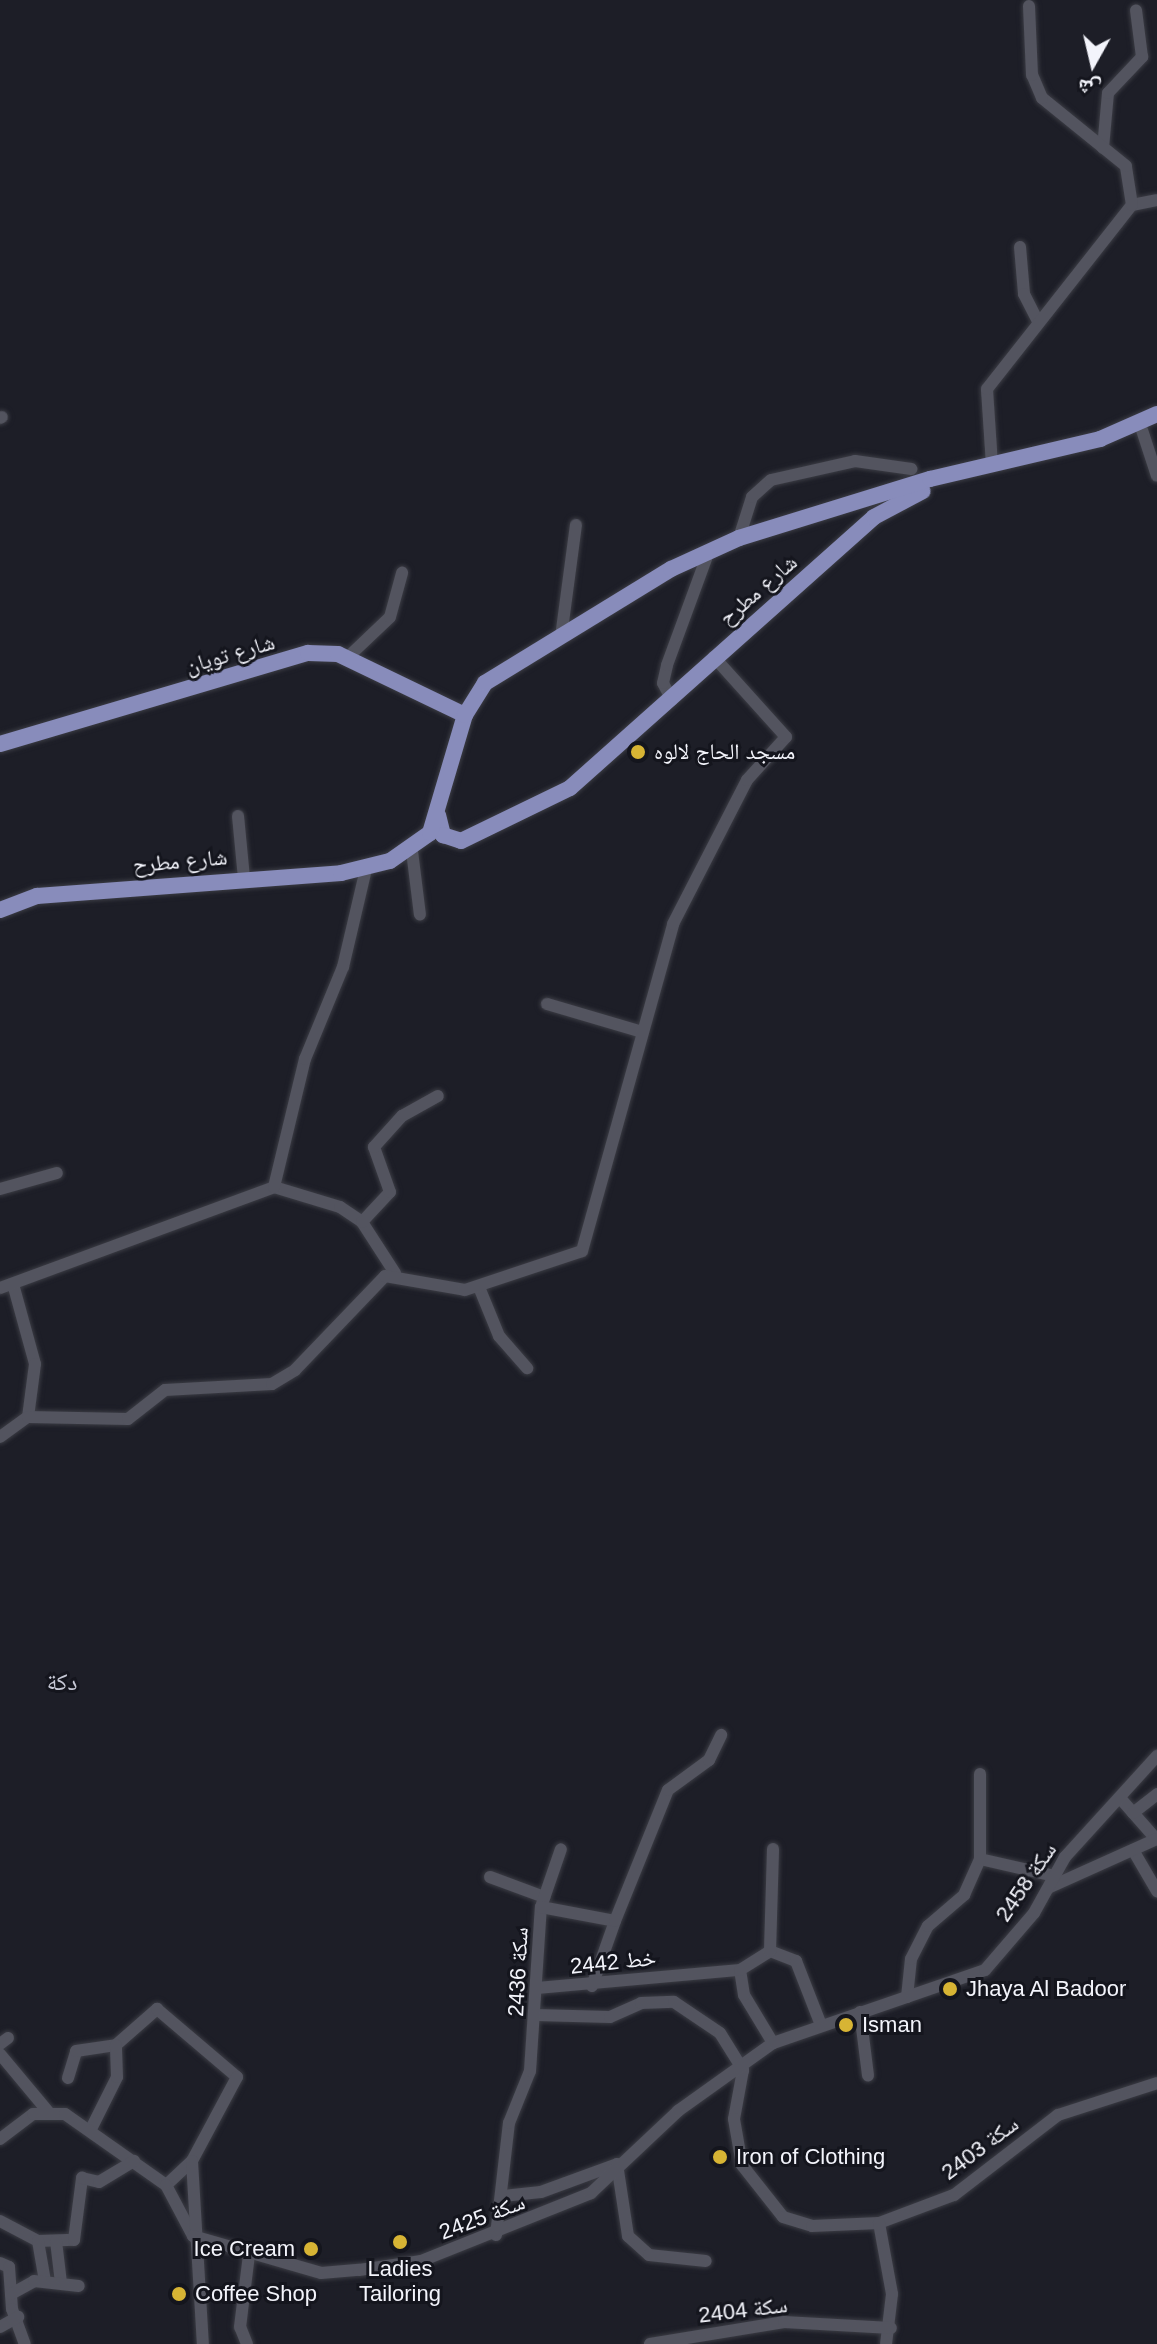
<!DOCTYPE html>
<meta charset="utf-8">
<style>
body{margin:0}
#map{position:relative;width:1157px;height:2344px;overflow:hidden;background:#1d1e27;font-family:Arial,"Noto Naskh Arabic",sans-serif}
div>[style]{position:absolute}
.roads{filter:drop-shadow(0 0 2px #3b3c44) drop-shadow(0 0 2px #3b3c44)}
.minor>*{height:12px;margin:-6px;padding:0 6px;transform-origin:6px;border-radius:6px;background:#53545f}
.major>*{height:16px;margin:-8px;padding:0 8px;transform-origin:8px;border-radius:8px;background:#888cbb}
.dots>*{width:22px;height:22px;translate:-50% -50%;box-sizing:border-box;border:4px solid #14151d;border-radius:50%}
span{translate:-50% -50%;white-space:nowrap;text-align:center;line-height:1.15;-webkit-text-stroke:6px #14151d;paint-order:stroke}
.street-label{font-size:22px;color:#f3f4fb}
.poi-label{font-size:22px;color:#f3f4fb}
.left{translate:0 -50%;text-align:left}
.right{translate:-100% -50%;text-align:right}
.neighbourhood-label{font-size:24px;color:#c7c9d6}
.north{position:absolute;left:1053px;top:24px;width:80px;height:80px;-webkit-text-stroke:6px #14151d;paint-order:stroke;rotate:188deg;font-size:22px;font-weight:700;line-height:32px;text-align:center;color:#f3f4fb}
.north::after{content:'';display:block;margin:auto;width:28px;height:36px;background:#f3f4fb;clip-path:polygon(50% 0,100% 100%,50% 72%,0 100%)}
</style>
<div id="map">
<div class="roads">
<div class="minor">
<i style="left:1103px;top:148px;width:55px;rotate:-84.8deg"></i>
<i style="left:1108px;top:93px;width:50px;rotate:-46.6deg"></i>
<i style="left:1142px;top:57px;width:47px;rotate:-97.3deg"></i>
<i style="left:1132px;top:205px;width:25px;rotate:-11deg"></i>
<i style="left:1020px;top:247px;width:47px;rotate:85.1deg"></i>
<i style="left:1024px;top:294px;width:31px;rotate:63deg"></i>
<i style="left:0;top:418px;width:2px;rotate:-27deg"></i>
<i style="left:1142px;top:430px;width:48px;rotate:71.9deg"></i>
<i style="left:992px;top:465px;width:76px;rotate:-93.8deg"></i>
<i style="left:987px;top:389px;width:234px;rotate:-51.8deg"></i>
<i style="left:1132px;top:205px;width:39px;rotate:-99deg"></i>
<i style="left:1126px;top:166px;width:108px;rotate:-141deg"></i>
<i style="left:1042px;top:98px;width:25px;rotate:-113deg"></i>
<i style="left:1032px;top:75px;width:69px;rotate:-92.5deg"></i>
<i style="left:739px;top:538px;width:43px;rotate:-72.4deg"></i>
<i style="left:752px;top:497px;width:25px;rotate:-42deg"></i>
<i style="left:771px;top:480px;width:86px;rotate:-12.7deg"></i>
<i style="left:855px;top:461px;width:57px;rotate:8.1deg"></i>
<i style="left:561px;top:637px;width:113px;rotate:-82.4deg"></i>
<i style="left:347px;top:658px;width:59px;rotate:-43.6deg"></i>
<i style="left:390px;top:617px;width:46px;rotate:-74.7deg"></i>
<i style="left:672px;top:700px;width:19px;rotate:-118deg"></i>
<i style="left:663px;top:683px;width:18px;rotate:-77deg"></i>
<i style="left:667px;top:665px;width:121px;rotate:-69.8deg"></i>
<i style="left:238px;top:816px;width:62px;rotate:84.5deg"></i>
<i style="left:412px;top:851px;width:64px;rotate:82.9deg"></i>
<i style="left:547px;top:1004px;width:96px;rotate:16.4deg"></i>
<i style="left:274px;top:1187px;width:69px;rotate:16.9deg"></i>
<i style="left:340px;top:1207px;width:27px;rotate:34deg"></i>
<i style="left:362px;top:1222px;width:61px;rotate:57.1deg"></i>
<i style="left:0;top:1189px;width:59px;rotate:-15.7deg"></i>
<i style="left:362px;top:1222px;width:41px;rotate:-47deg"></i>
<i style="left:390px;top:1192px;width:48px;rotate:-109.6deg"></i>
<i style="left:374px;top:1147px;width:42px;rotate:-47.9deg"></i>
<i style="left:402px;top:1116px;width:41px;rotate:-29.1deg"></i>
<i style="left:13px;top:1284px;width:83px;rotate:74.6deg"></i>
<i style="left:35px;top:1364px;width:53px;rotate:97.5deg"></i>
<i style="left:479px;top:1287px;width:53px;rotate:67.8deg"></i>
<i style="left:499px;top:1336px;width:43px;rotate:48.8deg"></i>
<i style="left:0;top:1288px;width:292px;rotate:-20.2deg"></i>
<i style="left:274px;top:1187px;width:132px;rotate:-76.4deg"></i>
<i style="left:305px;top:1059px;width:100px;rotate:-67.6deg"></i>
<i style="left:343px;top:967px;width:101px;rotate:-76.8deg"></i>
<i style="left:0;top:1437px;width:34px;rotate:-36deg"></i>
<i style="left:28px;top:1417px;width:100px;rotate:1.1deg"></i>
<i style="left:128px;top:1419px;width:47px;rotate:-38.1deg"></i>
<i style="left:165px;top:1390px;width:107px;rotate:-3.2deg"></i>
<i style="left:272px;top:1384px;width:27px;rotate:-31deg"></i>
<i style="left:295px;top:1370px;width:130px;rotate:-46.2deg"></i>
<i style="left:385px;top:1276px;width:81px;rotate:9.9deg"></i>
<i style="left:465px;top:1290px;width:123px;rotate:-18.4deg"></i>
<i style="left:582px;top:1251px;width:339px;rotate:-74.4deg"></i>
<i style="left:673px;top:924px;width:162px;rotate:-62.8deg"></i>
<i style="left:747px;top:780px;width:58px;rotate:-47.8deg"></i>
<i style="left:786px;top:737px;width:108px;rotate:-132deg"></i>
<i style="left:1120px;top:1798px;width:55px;rotate:48.7deg"></i>
<i style="left:1133px;top:1813px;width:31px;rotate:-38deg"></i>
<i style="left:1133px;top:1850px;width:48px;rotate:59.7deg"></i>
<i style="left:980px;top:1859px;width:77px;rotate:12.8deg"></i>
<i style="left:490px;top:1877px;width:58px;rotate:20.3deg"></i>
<i style="left:1050px;top:1887px;width:117px;rotate:-24.2deg"></i>
<i style="left:541px;top:1907px;width:61px;rotate:-71deg"></i>
<i style="left:770px;top:1951px;width:28px;rotate:21deg"></i>
<i style="left:796px;top:1961px;width:69px;rotate:68.7deg"></i>
<i style="left:592px;top:1986px;width:69px;rotate:-70.5deg"></i>
<i style="left:537px;top:1988px;width:204px;rotate:-5.1deg"></i>
<i style="left:907px;top:1997px;width:38px;rotate:-84deg"></i>
<i style="left:911px;top:1959px;width:37px;rotate:-63deg"></i>
<i style="left:928px;top:1926px;width:48px;rotate:-40.7deg"></i>
<i style="left:964px;top:1895px;width:39px;rotate:-66deg"></i>
<i style="left:980px;top:1859px;width:85px;rotate:-90deg"></i>
<i style="left:860px;top:2012px;width:64px;rotate:82.8deg"></i>
<i style="left:536px;top:2015px;width:74px;rotate:1.5deg"></i>
<i style="left:610px;top:2017px;width:34px;rotate:-24deg"></i>
<i style="left:641px;top:2003px;width:33px;rotate:-2deg"></i>
<i style="left:674px;top:2002px;width:55px;rotate:34deg"></i>
<i style="left:720px;top:2033px;width:44px;rotate:58.1deg"></i>
<i style="left:743px;top:2070px;width:50px;rotate:100.4deg"></i>
<i style="left:734px;top:2119px;width:47px;rotate:80.1deg"></i>
<i style="left:742px;top:2165px;width:66px;rotate:51.7deg"></i>
<i style="left:783px;top:2217px;width:30px;rotate:17deg"></i>
<i style="left:812px;top:2226px;width:67px;rotate:-2.6deg"></i>
<i style="left:879px;top:2223px;width:80px;rotate:-20.5deg"></i>
<i style="left:954px;top:2195px;width:131px;rotate:-37.6deg"></i>
<i style="left:1058px;top:2115px;width:104px;rotate:-17.9deg"></i>
<i style="left:773px;top:2043px;width:56px;rotate:-121.1deg"></i>
<i style="left:744px;top:1995px;width:25px;rotate:-99deg"></i>
<i style="left:740px;top:1970px;width:36px;rotate:-32deg"></i>
<i style="left:770px;top:1951px;width:102px;rotate:-88.3deg"></i>
<i style="left:0;top:2044px;width:10px;rotate:-37deg"></i>
<i style="left:116px;top:2045px;width:55px;rotate:-41.3deg"></i>
<i style="left:157px;top:2009px;width:105px;rotate:40.4deg"></i>
<i style="left:237px;top:2077px;width:95px;rotate:118.2deg"></i>
<i style="left:192px;top:2161px;width:35px;rotate:137deg"></i>
<i style="left:0;top:2054px;width:78px;rotate:50.2deg"></i>
<i style="left:68px;top:2078px;width:28px;rotate:-73deg"></i>
<i style="left:76px;top:2051px;width:40px;rotate:-8.5deg"></i>
<i style="left:91px;top:2129px;width:58px;rotate:-63.4deg"></i>
<i style="left:117px;top:2077px;width:32px;rotate:-92deg"></i>
<i style="left:0;top:2139px;width:41px;rotate:-37.1deg"></i>
<i style="left:33px;top:2114px;width:32px"></i>
<i style="left:65px;top:2114px;width:123px;rotate:35.1deg"></i>
<i style="left:166px;top:2185px;width:58px;rotate:62.1deg"></i>
<i style="left:192px;top:2161px;width:183px;rotate:86.6deg"></i>
<i style="left:503px;top:2196px;width:38px;rotate:-6deg"></i>
<i style="left:541px;top:2192px;width:81px;rotate:-20.2deg"></i>
<i style="left:617px;top:2164px;width:73px;rotate:81.3deg"></i>
<i style="left:628px;top:2236px;width:28px;rotate:42deg"></i>
<i style="left:649px;top:2255px;width:57px;rotate:6deg"></i>
<i style="left:0;top:2221px;width:43px;rotate:27.8deg"></i>
<i style="left:38px;top:2241px;width:36px;rotate:-2deg"></i>
<i style="left:74px;top:2240px;width:63px;rotate:-82.6deg"></i>
<i style="left:82px;top:2178px;width:17px;rotate:13deg"></i>
<i style="left:99px;top:2182px;width:41px;rotate:-31deg"></i>
<i style="left:879px;top:2223px;width:72px;rotate:79.6deg"></i>
<i style="left:892px;top:2294px;width:50px;rotate:96.8deg"></i>
<i style="left:496px;top:2235px;width:113px;rotate:-83.4deg"></i>
<i style="left:509px;top:2123px;width:56px;rotate:-68deg"></i>
<i style="left:530px;top:2071px;width:164px;rotate:-86.2deg"></i>
<i style="left:541px;top:1907px;width:75px;rotate:10.7deg"></i>
<i style="left:615px;top:1921px;width:141px;rotate:-68deg"></i>
<i style="left:668px;top:1790px;width:51px;rotate:-36.2deg"></i>
<i style="left:709px;top:1760px;width:28px;rotate:-64deg"></i>
<i style="left:193px;top:2236px;width:133px;rotate:16.1deg"></i>
<i style="left:321px;top:2273px;width:38px;rotate:-5deg"></i>
<i style="left:359px;top:2270px;width:63px;rotate:-8.3deg"></i>
<i style="left:421px;top:2261px;width:183px;rotate:-21.8deg"></i>
<i style="left:591px;top:2193px;width:120px;rotate:-43.3deg"></i>
<i style="left:678px;top:2111px;width:117px;rotate:-35.6deg"></i>
<i style="left:773px;top:2043px;width:224px;rotate:-19deg"></i>
<i style="left:985px;top:1970px;width:75px;rotate:-49.3deg"></i>
<i style="left:1034px;top:1913px;width:64px;rotate:-61deg"></i>
<i style="left:1065px;top:1857px;width:137px;rotate:-47.7deg"></i>
<i style="left:38px;top:2241px;width:41px;rotate:80.1deg"></i>
<i style="left:56px;top:2241px;width:42px;rotate:83.2deg"></i>
<i style="left:0;top:2263px;width:10px;rotate:24deg"></i>
<i style="left:9px;top:2267px;width:42px;rotate:85.9deg"></i>
<i style="left:12px;top:2309px;width:37px;rotate:70deg"></i>
<i style="left:11px;top:2294px;width:26px;rotate:-29deg"></i>
<i style="left:34px;top:2281px;width:45px;rotate:6.3deg"></i>
<i style="left:0;top:2327px;width:21px;rotate:-29deg"></i>
<i style="left:247px;top:2344px;width:18px;rotate:-112deg"></i>
<i style="left:240px;top:2327px;width:73px;rotate:-82.9deg"></i>
<i style="left:650px;top:2344px;width:136px;rotate:-9.3deg"></i>
<i style="left:784px;top:2322px;width:107px;rotate:3.2deg"></i>
</div>
<div class="major">
<i style="left:0;top:744px;width:321px;rotate:-16.5deg"></i>
<i style="left:308px;top:653px;width:30px;rotate:2deg"></i>
<i style="left:338px;top:654px;width:141px;rotate:25.7deg"></i>
<i style="left:438px;top:815px;width:21px;rotate:76deg"></i>
<i style="left:443px;top:835px;width:19px;rotate:18deg"></i>
<i style="left:461px;top:841px;width:121px;rotate:-25.9deg"></i>
<i style="left:570px;top:788px;width:407px;rotate:-41.7deg"></i>
<i style="left:874px;top:517px;width:55px;rotate:-28deg"></i>
<i style="left:0;top:910px;width:40px;rotate:-21deg"></i>
<i style="left:37px;top:896px;width:305px;rotate:-4.3deg"></i>
<i style="left:341px;top:873px;width:50px;rotate:-13.8deg"></i>
<i style="left:390px;top:861px;width:49px;rotate:-35deg"></i>
<i style="left:430px;top:833px;width:123px;rotate:-73.5deg"></i>
<i style="left:465px;top:715px;width:38px;rotate:-58deg"></i>
<i style="left:485px;top:683px;width:218px;rotate:-31.5deg"></i>
<i style="left:671px;top:569px;width:75px;rotate:-24.5deg"></i>
<i style="left:739px;top:538px;width:200px;rotate:-17.2deg"></i>
<i style="left:930px;top:479px;width:175px;rotate:-13.2deg"></i>
<i style="left:1100px;top:439px;width:62px;rotate:-23.7deg"></i>
</div>
</div>
<div class="dots">
<i style="left:638px;top:752px;background:#d7b434"></i>
<i style="left:950px;top:1989px;background:#d7b434"></i>
<i style="left:846px;top:2025px;background:#d7b434"></i>
<i style="left:720px;top:2157px;background:#d7b434"></i>
<i style="left:400px;top:2242px;background:#d7b434"></i>
<i style="left:311px;top:2249px;background:#d7b434"></i>
<i style="left:179px;top:2294px;background:#d7b434"></i>
</div>
<div class="street-label">
<span style="left:758px;top:590px;rotate:-41deg">شارع مطرح</span>
<span style="left:230px;top:654px;rotate:-16deg">شارع تويان</span>
<span style="left:180px;top:861px;rotate:-5deg">شارع مطرح</span>
<span style="left:1026px;top:1882px;rotate:-56deg">سكة 2458</span>
<span style="left:613px;top:1962px;rotate:-6deg">2442 خط</span>
<span style="left:518px;top:1972px;rotate:-87deg">سكة 2436</span>
<span style="left:980px;top:2148px;rotate:-37deg">سكة 2403</span>
<span style="left:482px;top:2217px;rotate:-21deg">سكة 2425</span>
<span style="left:743px;top:2310px;rotate:-7deg">سكة 2404</span>
</div>
<div class="poi-label">
<span class="left" style="left:654px;top:752px">مسجد الحاج لالوه</span>
<span class="left" style="left:966px;top:1989px">Jhaya Al Badoor</span>
<span class="left" style="left:862px;top:2025px">Isman</span>
<span class="left" style="left:736px;top:2157px">Iron of Clothing</span>
<span class="right" style="left:295px;top:2249px">Ice Cream</span>
<span style="left:400px;top:2281px">Ladies<br>Tailoring</span>
<span class="left" style="left:195px;top:2294px">Coffee Shop</span>
</div>
<div class="neighbourhood-label">
<span style="left:62px;top:1682px">دكة</span>
</div>
<div class="north">ش</div>
</div>
